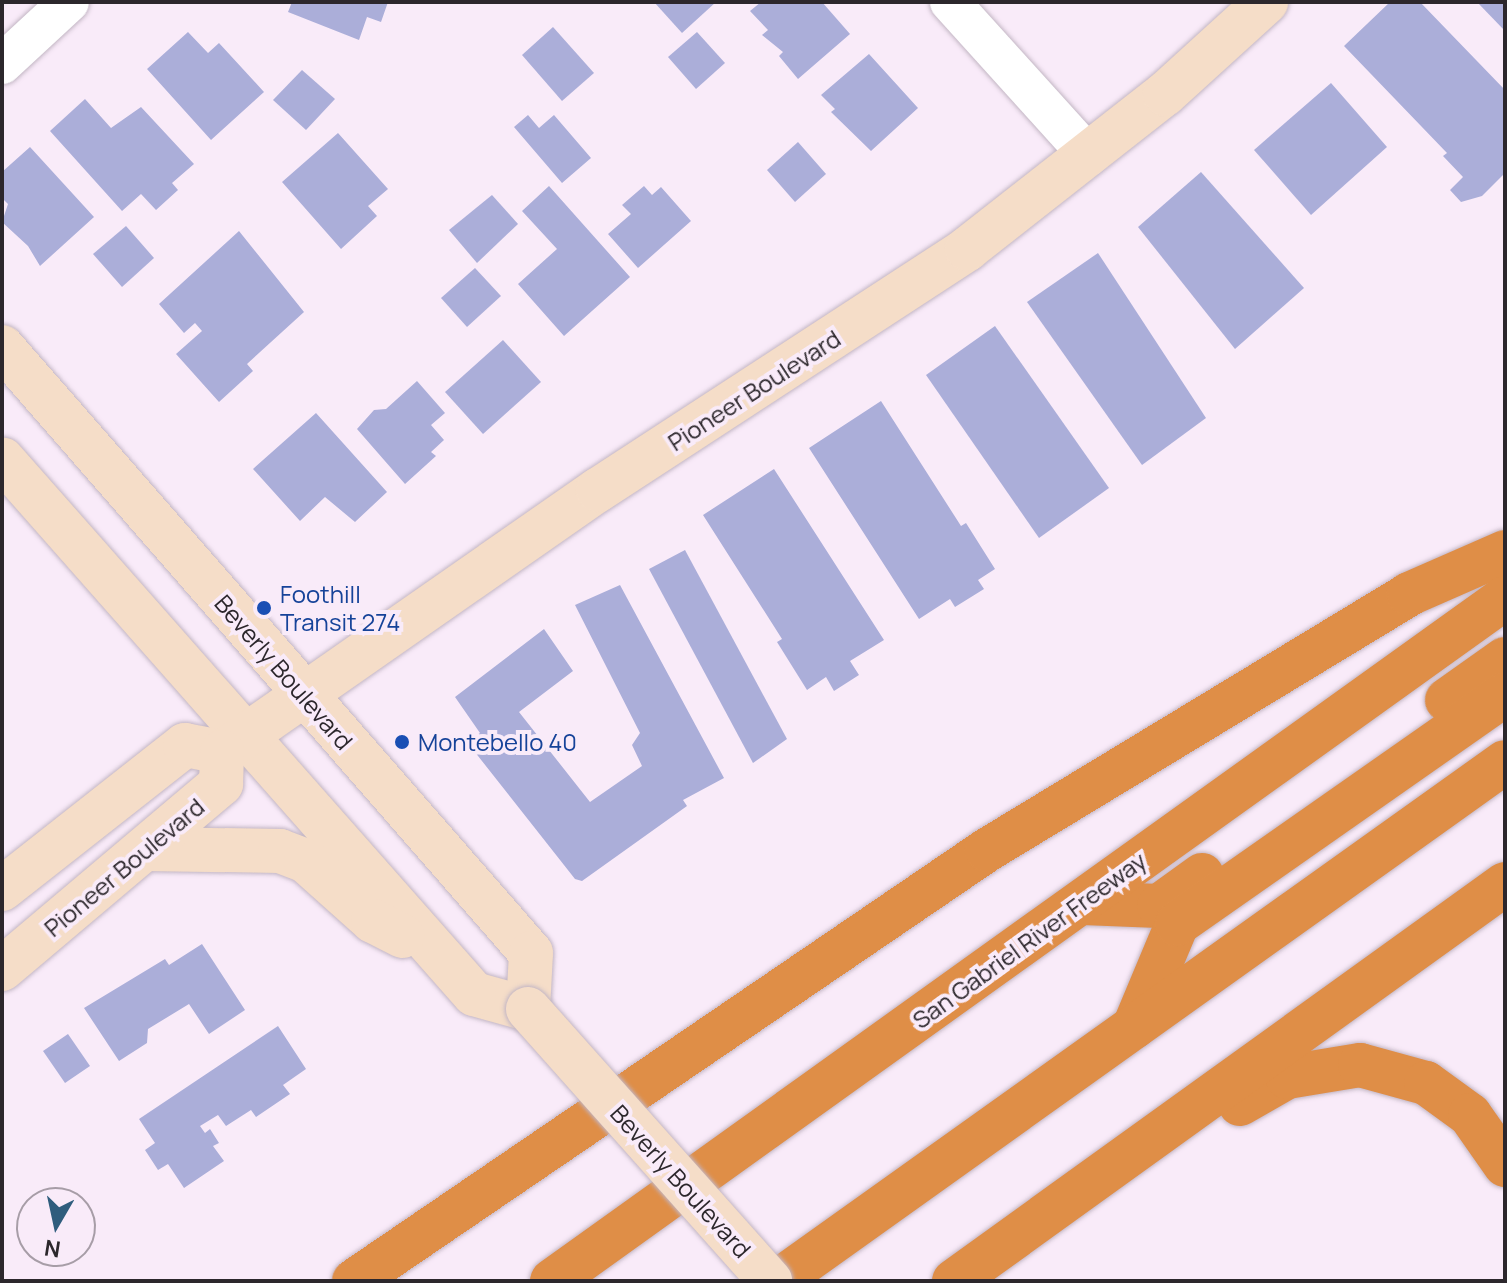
<!DOCTYPE html>
<style>
body{margin:0}
#map{position:relative;width:1507px;height:1283px;overflow:hidden;background:#f9ebf9;font-family:Manrope,sans-serif}
div>[style]{position:absolute}
.building>*{inset:0;background:#abaed9}
.roads{filter:drop-shadow(0 0 2px #c3b6c4) drop-shadow(0 0 2px #c3b6c4)}
.street>*{height:40px;margin:-20px;padding:0 20px;transform-origin:20px;border-radius:20px;background:#fff}
.secondary>*{height:44px;margin:-22px;padding:0 22px;transform-origin:22px;border-radius:22px;background:#f5ddc8}
.highway>*{height:44px;margin:-22px;padding:0 22px;transform-origin:22px;border-radius:22px;background:#df8e47}
.bridges{filter:drop-shadow(0 0 2px #c3b6c4) drop-shadow(0 0 2px #c3b6c4)}
.secondary-bridge>*{height:44px;margin:-22px;padding:0 22px;transform-origin:22px;border-radius:22px;background:#f5ddc8}
.dots>*{width:22px;height:22px;translate:-50% -50%;box-sizing:border-box;border:4px solid #f9ebf9;border-radius:50%}
span{translate:-50% -50%;white-space:nowrap;text-align:center;line-height:1.15;-webkit-text-stroke:8px #f9ebf9;paint-order:stroke}
.street-label{font-size:24px;color:#2c272c}
.transit-label{font-size:24px;color:#164399}
.left{translate:0 -50%;text-align:left}
.frame{position:absolute;inset:0;border:4px solid #2c272c;pointer-events:none}
.north{position:absolute;left:16px;top:1187px;width:80px;height:80px;box-sizing:border-box;background:#f9ebf9;border:2px solid #a79da7;border-radius:50%;rotate:189deg;font-size:22px;font-weight:700;line-height:32px;text-align:center;color:#2c272c}
.north::after{content:'';display:block;margin:auto;width:28px;height:36px;background:#2f5d7d;clip-path:polygon(50% 0,100% 100%,50% 72%,0 100%)}
</style>
<div id="map">
<div class="building">
<i style="clip-path:polygon(292px 2px,388px 2px,381px 22px,367px 17px,359px 40px,288px 12px)"></i>
<i style="clip-path:polygon(654px 2px,716px 2px,682px 33px)"></i>
<i style="clip-path:polygon(761px 2px,822px 2px,850px 34px,798px 79px,779px 56px,783px 52px,762px 35px,768px 30px,750px 11px)"></i>
<i style="clip-path:polygon(1390px 2px,1420px 2px,1505px 90px,1505px 173px,1482px 196px,1461px 202px,1450px 190px,1463px 177px,1443px 156px,1447px 153px,1344px 46px)"></i>
<i style="clip-path:polygon(1477px 2px,1505px 2px,1505px 31px)"></i>
<i style="clip-path:polygon(553px 27px,594px 73px,562px 101px,522px 55px)"></i>
<i style="clip-path:polygon(188px 32px,208px 53px,219px 43px,264px 92px,211px 140px,147px 69px)"></i>
<i style="clip-path:polygon(697px 32px,725px 63px,696px 89px,668px 57px)"></i>
<i style="clip-path:polygon(869px 54px,918px 108px,871px 151px,831px 112px,835px 109px,821px 95px)"></i>
<i style="clip-path:polygon(302px 70px,335px 99px,306px 130px,273px 100px)"></i>
<i style="clip-path:polygon(1331px 83px,1387px 147px,1311px 215px,1254px 150px)"></i>
<i style="clip-path:polygon(85px 99px,111px 128px,141px 107px,194px 164px,172px 183px,178px 190px,156px 210px,141px 194px,122px 211px,50px 131px)"></i>
<i style="clip-path:polygon(528px 115px,539px 128px,554px 115px,591px 158px,562px 183px,514px 127px)"></i>
<i style="clip-path:polygon(338px 133px,388px 189px,368px 206px,377px 216px,341px 249px,282px 182px)"></i>
<i style="clip-path:polygon(798px 142px,826px 174px,795px 202px,767px 170px)"></i>
<i style="clip-path:polygon(30px 147px,94px 217px,40px 266px,28px 246px,2px 222px,8px 204px,2px 198px,2px 172px)"></i>
<i style="clip-path:polygon(1201px 172px,1304px 288px,1235px 349px,1138px 227px)"></i>
<i style="clip-path:polygon(549px 186px,630px 277px,564px 336px,518px 284px,557px 249px,522px 211px)"></i>
<i style="clip-path:polygon(644px 186px,652px 195px,661px 187px,691px 221px,638px 268px,608px 234px,631px 214px,622px 205px)"></i>
<i style="clip-path:polygon(492px 195px,518px 224px,477px 263px,449px 230px)"></i>
<i style="clip-path:polygon(126px 226px,154px 258px,122px 287px,93px 254px)"></i>
<i style="clip-path:polygon(239px 231px,304px 312px,247px 364px,253px 371px,219px 402px,176px 354px,202px 331px,195px 323px,184px 333px,159px 304px)"></i>
<i style="clip-path:polygon(1098px 253px,1206px 418px,1142px 465px,1027px 302px)"></i>
<i style="clip-path:polygon(475px 268px,501px 296px,467px 327px,441px 298px)"></i>
<i style="clip-path:polygon(995px 326px,1109px 488px,1039px 538px,926px 375px)"></i>
<i style="clip-path:polygon(503px 340px,541px 382px,483px 434px,445px 392px)"></i>
<i style="clip-path:polygon(417px 381px,445px 413px,431px 425px,444px 440px,431px 452px,436px 456px,405px 484px,357px 429px,374px 410px,386px 409px)"></i>
<i style="clip-path:polygon(881px 401px,961px 526px,966px 523px,995px 569px,978px 580px,984px 589px,955px 607px,950px 599px,919px 619px,809px 448px)"></i>
<i style="clip-path:polygon(316px 413px,387px 492px,355px 522px,325px 497px,300px 521px,253px 469px)"></i>
<i style="clip-path:polygon(774px 469px,884px 640px,850px 661px,859px 675px,834px 691px,826px 677px,807px 690px,777px 642px,782px 639px,703px 515px)"></i>
<i style="clip-path:polygon(685px 550px,787px 739px,753px 763px,649px 569px)"></i>
<i style="clip-path:polygon(620px 585px,724px 778px,683px 800px,687px 806px,582px 881px,575px 879px,467px 742px,480px 733px,455px 697px,544px 629px,573px 671px,519px 712px,590px 802px,642px 766px,632px 745px,640px 733px,575px 605px)"></i>
<i style="clip-path:polygon(202px 944px,245px 1010px,209px 1034px,189px 1004px,148px 1029px,147px 1043px,119px 1061px,84px 1008px,165px 959px,169px 965px)"></i>
<i style="clip-path:polygon(278px 1026px,306px 1069px,283px 1085px,290px 1094px,256px 1117px,251px 1110px,226px 1126px,218px 1115px,200px 1126px,205px 1133px,210px 1129px,219px 1143px,213px 1146px,224px 1161px,184px 1188px,168px 1164px,158px 1170px,145px 1150px,155px 1143px,139px 1119px)"></i>
<i style="clip-path:polygon(68px 1034px,90px 1066px,65px 1083px,43px 1051px)"></i>
</div>
<div class="roads">
<div class="street">
<i style="left:950px;top:2px;width:207px;rotate:47.9deg"></i>
<i style="left:2px;top:64px;width:91px;rotate:-42.8deg"></i>
</div>
<div class="secondary">
<i style="left:2px;top:347px;width:804px;rotate:48.88deg"></i>
<i style="left:531px;top:953px;width:56px;rotate:93.1deg"></i>
<i style="left:528px;top:1009px;width:56px;rotate:-164.5deg"></i>
<i style="left:474px;top:994px;width:713px;rotate:-131.42deg"></i>
<i style="left:145px;top:849px;width:135px;rotate:0.8deg"></i>
<i style="left:280px;top:851px;width:28px;rotate:21deg"></i>
<i style="left:306px;top:861px;width:90px;rotate:41.8deg"></i>
<i style="left:373px;top:921px;width:33px;rotate:27deg"></i>
<i style="left:2px;top:889px;width:233px;rotate:-38.2deg"></i>
<i style="left:185px;top:745px;width:38px;rotate:11deg"></i>
<i style="left:222px;top:752px;width:458px;rotate:-34.9deg"></i>
<i style="left:598px;top:490px;width:441px;rotate:-33.1deg"></i>
<i style="left:967px;top:249px;width:251px;rotate:-38.1deg"></i>
<i style="left:1165px;top:94px;width:137px;rotate:-42.3deg"></i>
<i style="left:2px;top:969px;width:287px;rotate:-40.2deg"></i>
<i style="left:221px;top:784px;width:32px;rotate:-88deg"></i>
</div>
<div class="highway">
<i style="left:1447px;top:700px;width:71px;rotate:-35.3deg"></i>
<i style="left:1083px;top:903px;width:76px;rotate:2.3deg"></i>
<i style="left:1159px;top:906px;width:53px;rotate:-35.8deg"></i>
<i style="left:1134px;top:1027px;width:112px;rotate:-67.3deg"></i>
<i style="left:1177px;top:924px;width:401px;rotate:-35deg"></i>
<i style="left:1240px;top:1104px;width:54px;rotate:-29.9deg"></i>
<i style="left:1287px;top:1077px;width:74px;rotate:-9.3deg"></i>
<i style="left:1360px;top:1065px;width:68px;rotate:15.3deg"></i>
<i style="left:1426px;top:1083px;width:54px;rotate:36deg"></i>
<i style="left:1470px;top:1115px;width:61px;rotate:55deg"></i>
<i style="left:354px;top:1281px;width:766px;rotate:-34.25deg"></i>
<i style="left:987px;top:850px;width:494px;rotate:-31.2deg"></i>
<i style="left:1409px;top:594px;width:105px;rotate:-23.6deg"></i>
<i style="left:552px;top:1281px;width:1172px;rotate:-35.63deg"></i>
<i style="left:778px;top:1281px;width:893px;rotate:-35.52deg"></i>
<i style="left:954px;top:1281px;width:679px;rotate:-35.77deg"></i>
</div>
</div>
<div class="bridges">
<div class="secondary-bridge">
<i style="left:528px;top:1009px;width:364px;rotate:48.3deg"></i>
</div>
</div>
<div class="dots">
<i style="left:264px;top:608px;background:#1a4fb4"></i>
<i style="left:402px;top:742px;background:#1a4fb4"></i>
</div>
<div class="street-label">
<span style="left:754px;top:390px;rotate:-33deg">Pioneer Boulevard</span>
<span style="left:284px;top:672px;rotate:49deg">Beverly Boulevard</span>
<span style="left:124px;top:867px;rotate:-40deg">Pioneer Boulevard</span>
<span style="left:1029px;top:940px;rotate:-36deg">San Gabriel River Freeway</span>
<span style="left:681px;top:1181px;rotate:48deg">Beverly Boulevard</span>
</div>
<div class="transit-label">
<span class="left" style="left:280px;top:608px">Foothill<br>Transit 274</span>
<span class="left" style="left:418px;top:742px">Montebello 40</span>
</div>
<div class="frame"></div>
<div class="north">N</div>
</div>
